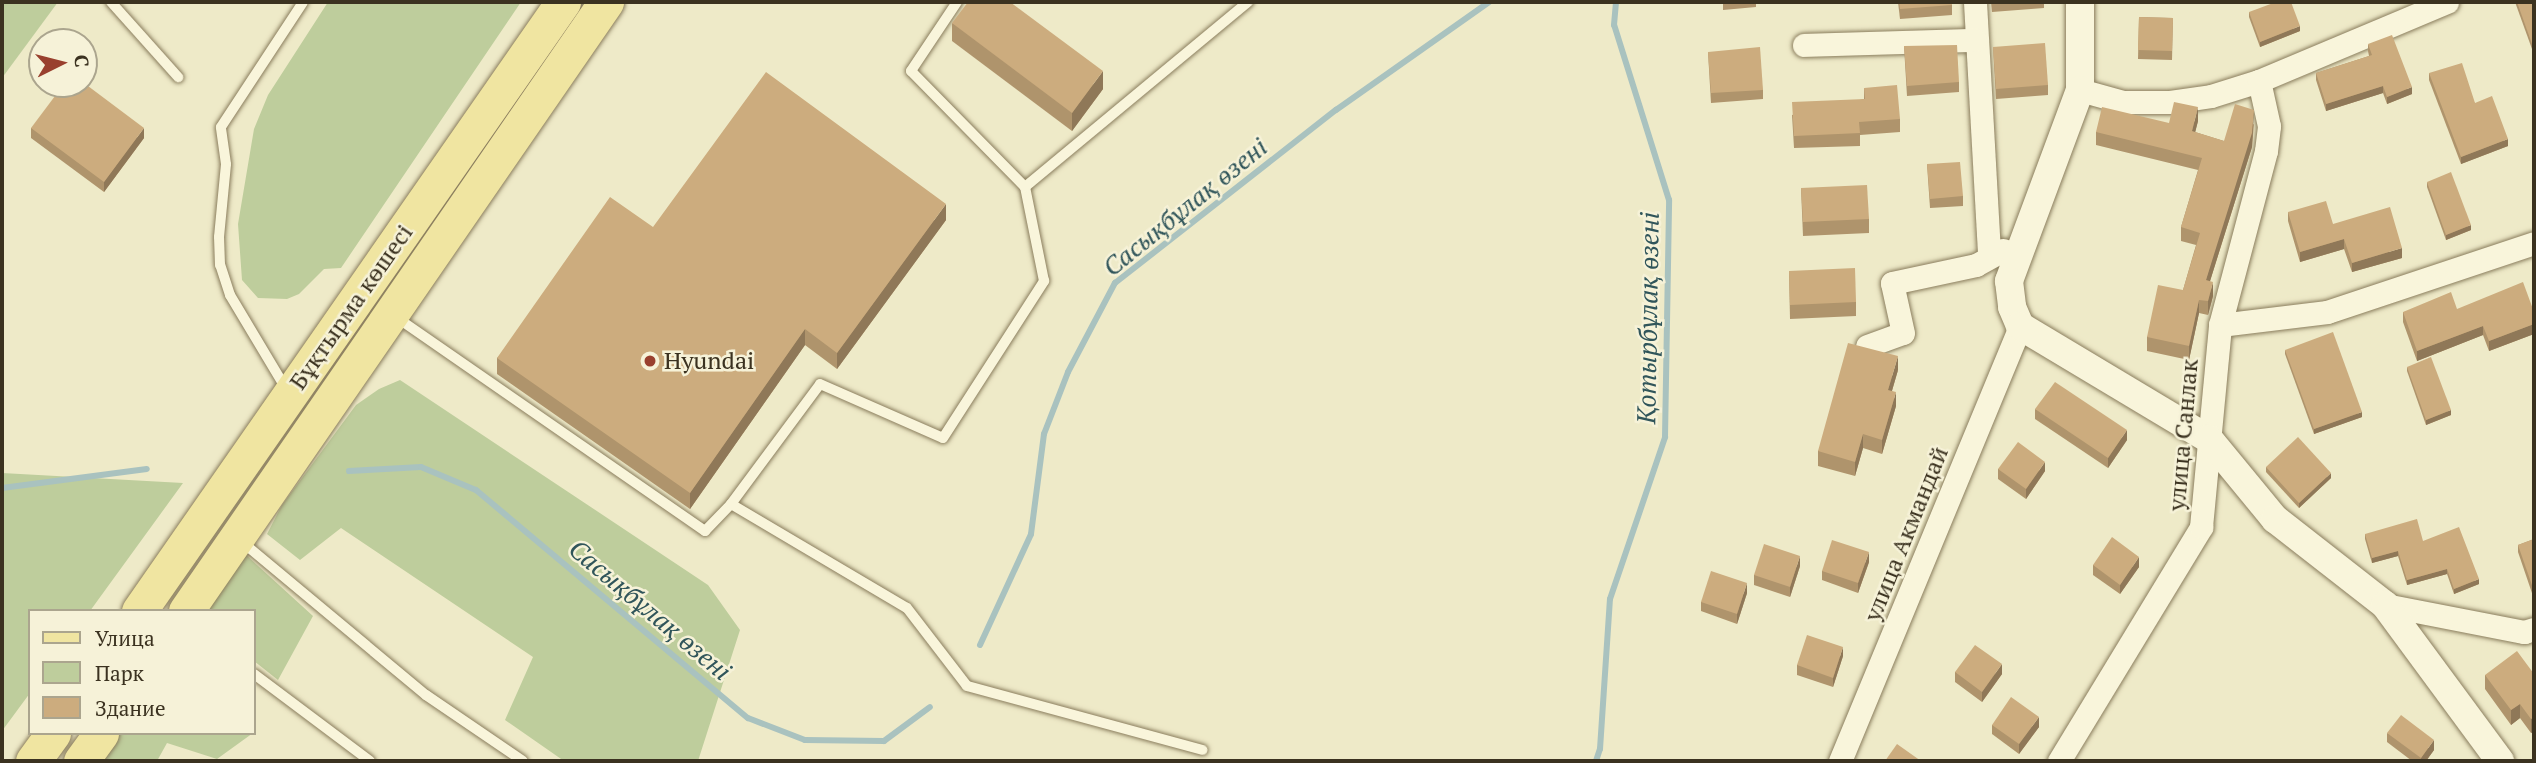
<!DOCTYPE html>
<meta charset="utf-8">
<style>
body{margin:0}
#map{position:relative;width:2536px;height:763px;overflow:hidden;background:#eeeac8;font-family:"PT Serif",serif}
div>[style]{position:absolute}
.green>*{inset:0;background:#becd9c}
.stream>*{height:6px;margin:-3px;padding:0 3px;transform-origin:3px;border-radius:3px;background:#a9c2bf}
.roads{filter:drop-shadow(0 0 2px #8a7d5d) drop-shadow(0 0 2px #8a7d5d)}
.service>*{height:10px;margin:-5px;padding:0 5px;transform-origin:5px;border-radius:5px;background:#f9f5db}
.minor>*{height:23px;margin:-11.5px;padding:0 11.5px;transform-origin:11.5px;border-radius:11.5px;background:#f9f5db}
.tertiary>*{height:28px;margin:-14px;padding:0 14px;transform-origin:14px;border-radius:14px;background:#f9f5db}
.primary>*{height:35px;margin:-17.5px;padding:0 17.5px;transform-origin:17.5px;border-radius:17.5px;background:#f0e5a1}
.wall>*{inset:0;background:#af946c}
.shaded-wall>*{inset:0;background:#8f7858}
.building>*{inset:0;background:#ccac7e}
.dots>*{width:19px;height:19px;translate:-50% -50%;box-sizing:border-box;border:4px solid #f6f2d8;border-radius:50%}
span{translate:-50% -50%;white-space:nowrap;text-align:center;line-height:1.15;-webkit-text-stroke:5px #f6f2d8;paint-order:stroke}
.street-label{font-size:24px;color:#3b3220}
.poi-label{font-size:24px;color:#3b3220}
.left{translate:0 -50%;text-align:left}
.water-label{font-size:26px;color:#30555a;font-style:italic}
.frame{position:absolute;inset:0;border:4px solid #3b3220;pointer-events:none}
.legend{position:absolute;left:28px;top:609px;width:228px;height:126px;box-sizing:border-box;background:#f6f2d8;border:2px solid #aba58e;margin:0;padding:9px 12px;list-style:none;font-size:21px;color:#3b3220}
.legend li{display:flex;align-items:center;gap:14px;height:35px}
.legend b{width:35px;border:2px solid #aba58e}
.north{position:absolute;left:28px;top:28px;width:70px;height:70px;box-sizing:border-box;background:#f6f2d8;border:2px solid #aba58e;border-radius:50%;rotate:84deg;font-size:19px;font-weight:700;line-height:28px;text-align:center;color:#3b3220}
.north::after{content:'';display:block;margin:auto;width:24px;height:32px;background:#99402e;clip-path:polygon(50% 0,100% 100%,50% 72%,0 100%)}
</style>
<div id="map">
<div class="green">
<i style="clip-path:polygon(2px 2px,58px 2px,2px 78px)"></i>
<i style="clip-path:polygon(328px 2px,521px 2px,341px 268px,324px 269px,299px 294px,287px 299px,258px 298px,242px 280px,238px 224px,254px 129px,268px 95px)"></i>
<i style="clip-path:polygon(400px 380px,708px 585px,740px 630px,698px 761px,564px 761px,505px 720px,533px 657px,341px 528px,300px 560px,267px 534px,282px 505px,356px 405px,379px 389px)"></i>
<i style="clip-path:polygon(2px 473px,183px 483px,90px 611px,30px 611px,30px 693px,2px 731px)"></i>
<i style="clip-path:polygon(244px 553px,313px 616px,278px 680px,254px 661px,254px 611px,204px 611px)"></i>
<i style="clip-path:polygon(118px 733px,253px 733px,217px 759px,167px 743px,157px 761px,98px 761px)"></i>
</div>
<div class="stream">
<i style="left:349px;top:471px;width:72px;rotate:-3.2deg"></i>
<i style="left:421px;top:467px;width:60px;rotate:22.7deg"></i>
<i style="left:476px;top:490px;width:355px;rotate:40deg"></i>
<i style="left:748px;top:718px;width:61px;rotate:21.1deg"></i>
<i style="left:805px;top:740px;width:79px;rotate:0.7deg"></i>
<i style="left:884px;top:741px;width:57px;rotate:-36.5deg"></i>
<i style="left:2px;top:488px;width:146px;rotate:-7.5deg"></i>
<i style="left:980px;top:645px;width:122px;rotate:-65.3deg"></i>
<i style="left:1031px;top:534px;width:101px;rotate:-82.6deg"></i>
<i style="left:1044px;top:434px;width:66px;rotate:-68.8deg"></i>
<i style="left:1068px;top:372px;width:101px;rotate:-62.2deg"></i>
<i style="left:1115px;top:283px;width:281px;rotate:-38.1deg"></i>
<i style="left:1336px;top:110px;width:187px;rotate:-35.2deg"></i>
<i style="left:1596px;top:761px;width:13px;rotate:-72deg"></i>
<i style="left:1600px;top:749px;width:150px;rotate:-86.2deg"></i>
<i style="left:1610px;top:599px;width:171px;rotate:-71.2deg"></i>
<i style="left:1665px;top:437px;width:237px;rotate:-89deg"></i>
<i style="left:1669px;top:200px;width:183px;rotate:-107.4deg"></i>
<i style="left:1614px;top:25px;width:23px;rotate:-85deg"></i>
</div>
<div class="roads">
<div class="service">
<i style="left:111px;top:2px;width:101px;rotate:48.2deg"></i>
<i style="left:957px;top:2px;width:83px;rotate:123.7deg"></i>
<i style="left:911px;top:71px;width:163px;rotate:45.5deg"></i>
<i style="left:396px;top:317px;width:376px;rotate:34.7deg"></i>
<i style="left:705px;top:531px;width:37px;rotate:-46deg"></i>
<i style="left:731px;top:504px;width:204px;rotate:30.6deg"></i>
<i style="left:907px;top:608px;width:98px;rotate:52.4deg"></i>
<i style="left:967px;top:686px;width:244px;rotate:15.2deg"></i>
<i style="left:285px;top:387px;width:107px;rotate:-120.9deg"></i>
<i style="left:230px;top:295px;width:32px;rotate:-108deg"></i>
<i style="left:220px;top:265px;width:28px;rotate:-92deg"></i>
<i style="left:219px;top:237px;width:73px;rotate:-84.5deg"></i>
<i style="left:226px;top:164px;width:37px;rotate:-98deg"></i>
<i style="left:221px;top:127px;width:149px;rotate:-56.7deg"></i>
<i style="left:731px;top:504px;width:149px;rotate:-53.4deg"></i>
<i style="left:820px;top:384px;width:134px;rotate:23.7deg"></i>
<i style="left:943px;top:438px;width:187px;rotate:-57.2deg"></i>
<i style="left:1044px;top:281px;width:96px;rotate:-101.4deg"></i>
<i style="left:1025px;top:187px;width:290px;rotate:-39.7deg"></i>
<i style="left:241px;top:541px;width:241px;rotate:39.8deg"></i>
<i style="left:426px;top:695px;width:117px;rotate:34.2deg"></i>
<i style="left:254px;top:674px;width:145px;rotate:36.9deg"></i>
</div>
<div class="minor">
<i style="left:1975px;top:2px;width:254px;rotate:86.8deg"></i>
<i style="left:1804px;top:45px;width:171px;rotate:-1.7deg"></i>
<i style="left:2080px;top:90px;width:45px;rotate:15.6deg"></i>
<i style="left:2123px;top:102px;width:47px"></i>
<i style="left:2170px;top:102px;width:41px;rotate:-8.3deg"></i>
<i style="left:2211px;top:96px;width:50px;rotate:-17.4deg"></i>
<i style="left:2259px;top:81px;width:204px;rotate:-22.8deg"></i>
<i style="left:2220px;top:325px;width:108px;rotate:-6.9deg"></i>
<i style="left:2327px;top:312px;width:218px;rotate:-18.4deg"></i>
<i style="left:1867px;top:346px;width:38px;rotate:-20deg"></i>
<i style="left:1903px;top:333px;width:51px;rotate:-102.4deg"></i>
<i style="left:1892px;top:283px;width:86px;rotate:-12.1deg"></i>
<i style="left:1976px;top:265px;width:31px;rotate:-29deg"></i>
<i style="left:2385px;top:605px;width:142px;rotate:11deg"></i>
<i style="left:2524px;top:632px;width:10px;rotate:-17deg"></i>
<i style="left:1840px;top:761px;width:471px;rotate:-67.5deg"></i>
<i style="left:2059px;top:761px;width:274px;rotate:-58.7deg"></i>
<i style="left:2201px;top:527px;width:203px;rotate:-84.6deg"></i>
<i style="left:2220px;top:325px;width:180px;rotate:-75.2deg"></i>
<i style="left:2266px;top:151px;width:25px;rotate:-83deg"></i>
<i style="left:2269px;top:126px;width:46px;rotate:-102.5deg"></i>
</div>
<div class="tertiary">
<i style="left:2080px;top:2px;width:88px;rotate:90deg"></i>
<i style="left:2080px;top:90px;width:204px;rotate:110.4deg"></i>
<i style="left:2009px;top:281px;width:26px;rotate:83deg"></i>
<i style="left:2012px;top:307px;width:21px;rotate:67deg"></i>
<i style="left:2020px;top:326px;width:220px;rotate:30.9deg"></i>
<i style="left:2209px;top:439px;width:104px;rotate:50.5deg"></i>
<i style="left:2275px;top:519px;width:140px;rotate:38deg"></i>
<i style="left:2385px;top:605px;width:194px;rotate:53.6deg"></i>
</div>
<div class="primary">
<i style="left:139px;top:611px;width:742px;rotate:-55.15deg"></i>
<i style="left:186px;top:611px;width:740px;rotate:-55.41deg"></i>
<i style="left:33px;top:761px;width:34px;rotate:-54deg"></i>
<i style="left:81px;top:761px;width:34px;rotate:-54deg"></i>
</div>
</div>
<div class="wall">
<i style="clip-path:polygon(1723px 2px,1756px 2px,1756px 7px,1723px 10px)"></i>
<i style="clip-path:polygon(1898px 2px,1952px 2px,1952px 15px,1900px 19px)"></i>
<i style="clip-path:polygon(1991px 2px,2044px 2px,2044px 8px,1992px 12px)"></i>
<i style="clip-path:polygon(2515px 2px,2534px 2px,2532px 49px)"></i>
<i style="clip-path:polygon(2249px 12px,2300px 31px,2260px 47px,2249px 17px)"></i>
<i style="clip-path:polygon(2139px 17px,2173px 18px,2172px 60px,2138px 59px)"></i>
<i style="clip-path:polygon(952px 23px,1103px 89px,1072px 131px,952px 41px)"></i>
<i style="clip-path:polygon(2368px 44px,2412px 94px,2387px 104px,2383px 93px,2326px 111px,2316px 80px,2316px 73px,2369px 56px,2368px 51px)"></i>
<i style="clip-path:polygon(1904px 46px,1959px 82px,1959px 92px,1907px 96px)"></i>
<i style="clip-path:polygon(1993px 47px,2048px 85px,2048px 95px,1996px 99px)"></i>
<i style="clip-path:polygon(1708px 52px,1763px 90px,1763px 99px,1711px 103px)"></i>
<i style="clip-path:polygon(2429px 73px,2475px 103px,2508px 146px,2461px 164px,2429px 80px)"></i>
<i style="clip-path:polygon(1864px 88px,1900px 119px,1900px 132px,1860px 135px,1860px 146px,1794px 148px,1792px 115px,1864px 99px)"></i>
<i style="clip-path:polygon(2198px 121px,2195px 132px,2224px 141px,2254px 124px,2252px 147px,2210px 281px,2213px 296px,2208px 315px,2199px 313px,2189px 360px,2147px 351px,2147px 337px,2183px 290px,2196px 245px,2181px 241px,2181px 227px,2198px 170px,2096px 145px,2096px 132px)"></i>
<i style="clip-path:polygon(31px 128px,144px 138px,104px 192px,31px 138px)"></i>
<i style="clip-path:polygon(1927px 164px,1963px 196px,1963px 206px,1930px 208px)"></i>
<i style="clip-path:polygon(2427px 182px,2471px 230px,2446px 240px,2427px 187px)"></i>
<i style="clip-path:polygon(1801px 188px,1869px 219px,1869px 233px,1803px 236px)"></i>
<i style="clip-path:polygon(2288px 212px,2333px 224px,2402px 258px,2352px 272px,2344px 249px,2300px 262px,2288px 221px)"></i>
<i style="clip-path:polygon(946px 220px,837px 369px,805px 345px,690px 509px,497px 374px,497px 358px,653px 227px)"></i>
<i style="clip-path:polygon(1789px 271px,1856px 302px,1856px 316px,1790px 319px)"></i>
<i style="clip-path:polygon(2457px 309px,2534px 312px,2534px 334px,2489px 351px,2483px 335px,2417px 361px,2403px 322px,2403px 312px)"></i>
<i style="clip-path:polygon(2285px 350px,2362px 417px,2314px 434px,2285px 354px)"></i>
<i style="clip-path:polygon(2407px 367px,2451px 415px,2426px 425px,2407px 371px)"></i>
<i style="clip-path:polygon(1898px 370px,1892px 391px,1896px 406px,1882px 454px,1863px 448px,1855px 476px,1818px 466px,1818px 451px)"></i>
<i style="clip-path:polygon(2035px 409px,2127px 440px,2108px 468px,2035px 419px)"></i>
<i style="clip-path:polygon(2266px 467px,2331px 478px,2299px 508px,2266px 472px)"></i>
<i style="clip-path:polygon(1998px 469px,2045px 471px,2026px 499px,1998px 479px)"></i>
<i style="clip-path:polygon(2365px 534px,2423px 541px,2479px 584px,2454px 594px,2447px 574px,2407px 585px,2398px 556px,2372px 563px,2365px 539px)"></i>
<i style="clip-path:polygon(2534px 539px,2534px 599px,2518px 552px,2518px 545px)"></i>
<i style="clip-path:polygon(1869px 562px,1858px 593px,1822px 580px,1822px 571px)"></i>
<i style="clip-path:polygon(2093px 565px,2139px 567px,2120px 594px,2093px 575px)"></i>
<i style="clip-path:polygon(1800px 566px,1790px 597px,1754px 585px,1754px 575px)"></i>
<i style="clip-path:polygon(1747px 593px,1737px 624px,1701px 611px,1701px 602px)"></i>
<i style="clip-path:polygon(1843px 656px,1833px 687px,1797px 675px,1797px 665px)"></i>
<i style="clip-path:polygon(1955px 672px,2002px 674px,1982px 702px,1955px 682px)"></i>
<i style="clip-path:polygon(2534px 674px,2534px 731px,2531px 733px,2520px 718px,2511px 725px,2485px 689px,2485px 675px)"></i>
<i style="clip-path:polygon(1992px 725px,2039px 727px,2019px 754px,1992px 734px)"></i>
<i style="clip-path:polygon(2387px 733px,2434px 750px,2426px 761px,2412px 761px,2387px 742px)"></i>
</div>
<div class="shaded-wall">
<i style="clip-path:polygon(2300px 26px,2300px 31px,2260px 47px,2260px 42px)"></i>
<i style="clip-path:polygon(1103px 71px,1103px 89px,1072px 131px,1072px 113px)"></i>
<i style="clip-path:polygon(2383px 86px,2383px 93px,2326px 111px,2326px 104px)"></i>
<i style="clip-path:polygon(2412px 87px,2412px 94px,2387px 104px,2387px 97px)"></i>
<i style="clip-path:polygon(2198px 107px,2198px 121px,2192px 145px,2192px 131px)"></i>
<i style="clip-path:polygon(2254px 110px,2252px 147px,2206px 294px,2206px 280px)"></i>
<i style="clip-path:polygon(144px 128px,144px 138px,104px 192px,104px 182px)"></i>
<i style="clip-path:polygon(2508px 139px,2508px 146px,2461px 164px,2461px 157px)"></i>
<i style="clip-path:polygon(946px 204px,946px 220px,837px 369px,837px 353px)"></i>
<i style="clip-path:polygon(2471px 225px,2471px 230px,2446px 240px,2446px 235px)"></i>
<i style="clip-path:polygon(2344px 239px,2344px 249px,2300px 262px,2300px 252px)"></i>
<i style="clip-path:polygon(2402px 248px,2402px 258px,2352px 272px,2352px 263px)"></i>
<i style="clip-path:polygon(2213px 282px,2213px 296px,2208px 315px,2208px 301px)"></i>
<i style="clip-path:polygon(2199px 300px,2199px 313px,2189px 360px,2189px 346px)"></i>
<i style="clip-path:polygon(2534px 324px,2534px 334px,2489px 351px,2489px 341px)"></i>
<i style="clip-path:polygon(2483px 326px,2483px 335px,2417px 361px,2417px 351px)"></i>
<i style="clip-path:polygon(805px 329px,805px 345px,690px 509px,690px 493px)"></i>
<i style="clip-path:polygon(1898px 356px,1898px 370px,1888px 404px,1888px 390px)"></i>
<i style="clip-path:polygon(1896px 392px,1896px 406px,1882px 454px,1882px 440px)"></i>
<i style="clip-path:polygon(2451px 410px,2451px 415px,2426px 425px,2426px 420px)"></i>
<i style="clip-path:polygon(2362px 412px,2362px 417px,2314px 434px,2314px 429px)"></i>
<i style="clip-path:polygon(2127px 430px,2127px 440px,2108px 468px,2108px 458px)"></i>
<i style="clip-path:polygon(1863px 434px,1863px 448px,1855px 476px,1855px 462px)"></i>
<i style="clip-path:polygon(2045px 462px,2045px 471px,2026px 499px,2026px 489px)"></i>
<i style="clip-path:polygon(2331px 473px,2331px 478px,2299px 508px,2299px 503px)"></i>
<i style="clip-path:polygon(2398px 551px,2398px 556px,2372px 563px,2372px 558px)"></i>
<i style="clip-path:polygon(1869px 552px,1869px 562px,1858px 593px,1858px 583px)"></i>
<i style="clip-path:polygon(1800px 556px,1800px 566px,1790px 597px,1790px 587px)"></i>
<i style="clip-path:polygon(2139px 557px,2139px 567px,2120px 594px,2120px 585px)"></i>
<i style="clip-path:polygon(2447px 569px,2447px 574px,2407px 585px,2407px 580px)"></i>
<i style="clip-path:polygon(2479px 579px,2479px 584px,2454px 594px,2454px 589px)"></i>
<i style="clip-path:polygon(1747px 583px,1747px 593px,1737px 624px,1737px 614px)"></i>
<i style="clip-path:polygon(1843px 647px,1843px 656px,1833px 687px,1833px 678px)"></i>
<i style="clip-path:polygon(2002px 664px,2002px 674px,1982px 702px,1982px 692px)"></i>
<i style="clip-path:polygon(2520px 704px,2520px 718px,2511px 725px,2511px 710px)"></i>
<i style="clip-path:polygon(2039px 717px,2039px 727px,2019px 754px,2019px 744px)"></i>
<i style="clip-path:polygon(2534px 717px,2534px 731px,2531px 733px,2531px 719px)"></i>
<i style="clip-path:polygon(2434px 740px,2434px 750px,2426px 761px,2421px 761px,2421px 758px)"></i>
</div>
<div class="building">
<i style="clip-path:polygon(968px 2px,1010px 2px,1103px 71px,1072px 113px,952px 23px)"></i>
<i style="clip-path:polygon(1899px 2px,1952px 2px,1952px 5px,1900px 9px)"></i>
<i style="clip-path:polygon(2276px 2px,2291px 2px,2300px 26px,2260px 42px,2249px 12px)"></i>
<i style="clip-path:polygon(2517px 2px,2534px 2px,2534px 43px,2532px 44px)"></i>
<i style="clip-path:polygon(2139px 17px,2173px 18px,2172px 51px,2138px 50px)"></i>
<i style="clip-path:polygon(2392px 35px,2412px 87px,2387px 97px,2383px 86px,2326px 104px,2316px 73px,2372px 55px,2368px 44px)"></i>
<i style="clip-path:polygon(2045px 43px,2048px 85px,1996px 89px,1993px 47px)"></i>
<i style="clip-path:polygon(1957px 45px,1959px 82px,1907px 86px,1904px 46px)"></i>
<i style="clip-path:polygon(1760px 47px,1763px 90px,1711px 93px,1708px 52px)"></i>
<i style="clip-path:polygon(2462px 63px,2475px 103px,2492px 96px,2508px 139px,2461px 157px,2429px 73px)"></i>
<i style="clip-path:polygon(766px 72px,946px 204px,837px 353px,805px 329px,690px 493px,497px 358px,610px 197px,653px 227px)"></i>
<i style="clip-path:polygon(84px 83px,144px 128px,104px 182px,31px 128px,64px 84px,84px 84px)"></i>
<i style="clip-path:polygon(1897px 85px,1900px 119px,1859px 122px,1860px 133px,1794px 136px,1792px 102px,1865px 99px,1864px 88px)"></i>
<i style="clip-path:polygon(2174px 102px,2198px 107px,2192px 131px,2224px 141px,2235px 104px,2254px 110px,2252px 133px,2206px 280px,2213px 282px,2208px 301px,2199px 300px,2189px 346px,2147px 337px,2158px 285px,2183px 290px,2200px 233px,2181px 227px,2202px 158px,2096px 132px,2102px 107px,2169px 123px)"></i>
<i style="clip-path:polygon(1960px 162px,1963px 196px,1930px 199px,1927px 164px)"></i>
<i style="clip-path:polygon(2451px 172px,2471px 225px,2446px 235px,2427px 182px)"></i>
<i style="clip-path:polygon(1867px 185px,1869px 219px,1803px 222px,1801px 188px)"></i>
<i style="clip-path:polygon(2326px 201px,2333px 224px,2390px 207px,2402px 248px,2352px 263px,2344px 239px,2300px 252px,2288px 212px)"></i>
<i style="clip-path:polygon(1855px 268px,1856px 302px,1790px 305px,1789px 271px)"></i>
<i style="clip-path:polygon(2523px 282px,2534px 312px,2534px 324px,2489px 341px,2483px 326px,2417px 351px,2403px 312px,2451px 292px,2457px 309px)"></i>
<i style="clip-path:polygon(2333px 332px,2362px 412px,2314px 429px,2285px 350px)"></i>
<i style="clip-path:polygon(1848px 343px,1898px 356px,1888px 390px,1896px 392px,1882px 440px,1863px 434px,1855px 462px,1818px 451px)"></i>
<i style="clip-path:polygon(2431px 357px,2451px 410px,2426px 420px,2407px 367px)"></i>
<i style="clip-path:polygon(2055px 382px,2127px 430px,2108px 458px,2035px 409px)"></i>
<i style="clip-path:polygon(2298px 437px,2331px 473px,2299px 503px,2266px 467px)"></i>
<i style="clip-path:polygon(2018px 442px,2045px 462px,2026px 489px,1998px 469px)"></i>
<i style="clip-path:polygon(2417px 519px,2423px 541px,2459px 527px,2479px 579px,2454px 589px,2447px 569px,2407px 580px,2398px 551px,2372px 558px,2365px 534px)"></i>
<i style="clip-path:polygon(2112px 537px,2139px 557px,2120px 585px,2093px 565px)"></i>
<i style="clip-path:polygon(2534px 539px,2534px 591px,2518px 545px)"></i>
<i style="clip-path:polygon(1832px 540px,1869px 552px,1858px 583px,1822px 571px)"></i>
<i style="clip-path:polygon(1764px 544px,1800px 556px,1790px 587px,1754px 575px)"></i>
<i style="clip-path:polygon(1711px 571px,1747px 583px,1737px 614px,1701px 602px)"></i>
<i style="clip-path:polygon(1807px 635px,1843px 647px,1833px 678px,1797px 665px)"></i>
<i style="clip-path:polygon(1975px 645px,2002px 664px,1982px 692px,1955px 672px)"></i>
<i style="clip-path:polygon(2517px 651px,2534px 674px,2534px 717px,2531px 719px,2520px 704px,2511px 710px,2485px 675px)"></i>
<i style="clip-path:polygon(2011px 697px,2039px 717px,2019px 744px,1992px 725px)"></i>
<i style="clip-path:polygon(2401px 715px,2434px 740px,2421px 758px,2387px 733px)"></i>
<i style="clip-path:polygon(1897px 744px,1921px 761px,1885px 761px)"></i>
</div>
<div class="dots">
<i style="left:650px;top:361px;background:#99402e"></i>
</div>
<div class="street-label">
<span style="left:351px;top:307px;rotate:-55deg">Бұқтырма көшесі</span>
<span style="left:2183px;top:435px;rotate:-85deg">улица Санлак</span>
<span style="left:1906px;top:534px;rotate:-68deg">улица Акмандай</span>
</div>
<div class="poi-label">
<span class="left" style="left:664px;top:361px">Hyundai</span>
</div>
<div class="water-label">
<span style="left:1185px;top:207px;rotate:-39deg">Сасықбұлақ өзені</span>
<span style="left:1648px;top:318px;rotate:-89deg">Қотырбұлақ өзені</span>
<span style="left:650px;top:610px;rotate:40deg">Сасықбұлақ өзені</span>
</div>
<div class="frame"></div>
<ul class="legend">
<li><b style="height:9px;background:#f0e5a1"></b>Улица</li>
<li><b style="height:19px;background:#becd9c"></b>Парк</li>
<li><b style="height:19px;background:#ccac7e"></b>Здание</li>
</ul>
<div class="north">С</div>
</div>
